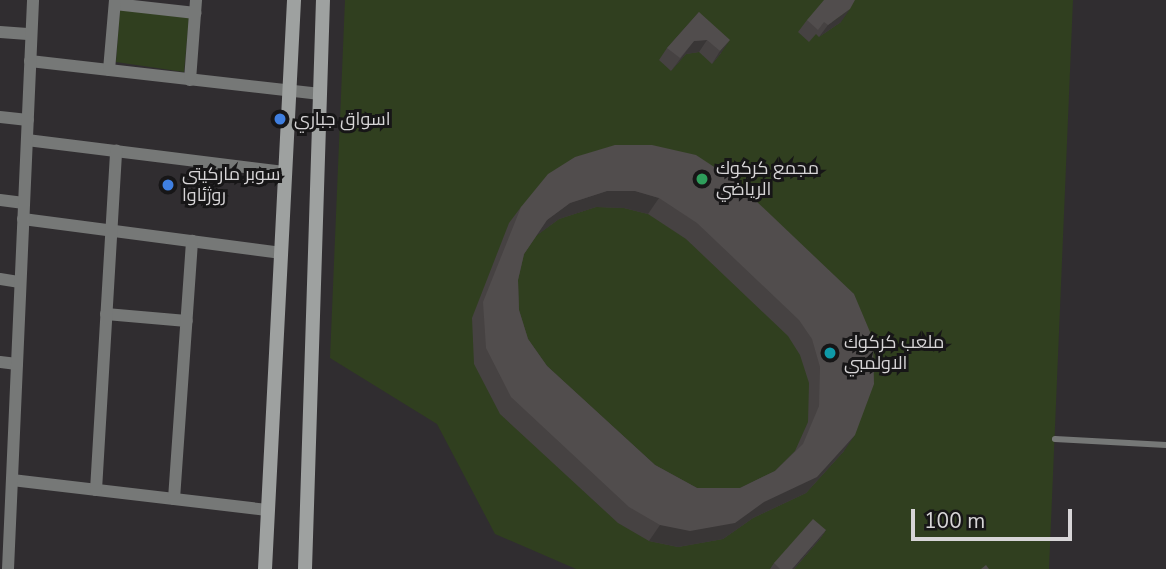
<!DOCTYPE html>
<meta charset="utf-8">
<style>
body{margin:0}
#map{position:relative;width:1166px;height:569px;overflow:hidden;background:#302d30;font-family:"Nunito Sans",Cairo,sans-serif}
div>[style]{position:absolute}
.green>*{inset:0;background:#303f1f}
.lane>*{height:6px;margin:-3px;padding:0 3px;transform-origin:3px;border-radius:3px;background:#767877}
.street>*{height:12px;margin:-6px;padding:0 6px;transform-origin:6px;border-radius:6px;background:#767877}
.secondary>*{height:14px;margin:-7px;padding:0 7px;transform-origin:7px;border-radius:7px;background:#9ea1a0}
.wall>*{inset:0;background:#464242}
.shaded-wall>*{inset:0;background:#393636}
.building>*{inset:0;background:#514d4d}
.dots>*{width:19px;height:19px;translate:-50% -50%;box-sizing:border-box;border:4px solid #171617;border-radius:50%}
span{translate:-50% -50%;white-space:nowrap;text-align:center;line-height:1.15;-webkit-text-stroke:6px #171617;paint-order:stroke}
.poi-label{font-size:18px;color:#d7d5d7}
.left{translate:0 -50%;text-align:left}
.scale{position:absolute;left:911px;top:509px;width:161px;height:32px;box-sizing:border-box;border:4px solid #d7d5d7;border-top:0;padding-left:9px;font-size:21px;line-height:24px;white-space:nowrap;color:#d7d5d7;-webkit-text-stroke:5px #171617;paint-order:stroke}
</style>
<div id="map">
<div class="green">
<i style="clip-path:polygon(345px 0,1073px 0,1049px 569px,576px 569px,495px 534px,437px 424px,330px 358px)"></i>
<i style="clip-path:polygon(120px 10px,189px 18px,184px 72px,116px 62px)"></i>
</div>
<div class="lane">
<i style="left:1055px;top:439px;width:111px;rotate:3.1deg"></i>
</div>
<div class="street">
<i style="left:115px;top:4px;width:81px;rotate:6.4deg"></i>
<i style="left:0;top:32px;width:31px;rotate:4deg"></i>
<i style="left:30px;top:61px;width:290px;rotate:6.5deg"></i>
<i style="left:109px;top:70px;width:70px;rotate:-85.1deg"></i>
<i style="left:190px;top:80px;width:80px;rotate:-85.7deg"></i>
<i style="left:0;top:117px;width:28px;rotate:6deg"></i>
<i style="left:27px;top:140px;width:259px;rotate:7.1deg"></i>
<i style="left:0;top:200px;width:24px;rotate:7deg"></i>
<i style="left:23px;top:219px;width:259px;rotate:7.5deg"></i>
<i style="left:0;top:279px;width:20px;rotate:9deg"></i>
<i style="left:106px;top:314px;width:81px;rotate:4.9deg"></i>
<i style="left:0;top:362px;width:17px;rotate:7deg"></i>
<i style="left:12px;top:480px;width:257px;rotate:6.7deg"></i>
<i style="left:96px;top:490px;width:340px;rotate:-86.6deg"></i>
<i style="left:174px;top:499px;width:259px;rotate:-86deg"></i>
<i style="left:8px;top:569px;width:570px;rotate:-87.48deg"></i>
</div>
<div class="secondary">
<i style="left:265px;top:569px;width:570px;rotate:-87.08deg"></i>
<i style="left:305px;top:569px;width:569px;rotate:-88.19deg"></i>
</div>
<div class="wall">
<i style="clip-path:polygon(699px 12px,721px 53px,712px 64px,699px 52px,686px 54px,671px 71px,659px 60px,667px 48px)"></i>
<i style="clip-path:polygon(807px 20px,841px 22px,819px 37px,816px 34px,809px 42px,798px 32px)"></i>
<i style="clip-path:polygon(evenodd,615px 145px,854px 294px,844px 451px,806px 493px,753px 518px,723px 539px,678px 547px,649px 541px,618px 523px,500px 414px,474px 364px,472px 318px,509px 223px,521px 207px,615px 145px,596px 207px,624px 208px,648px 214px,686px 239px,788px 336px,800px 355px,809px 383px,808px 422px,795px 451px,775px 471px,740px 488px,697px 488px,655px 465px,547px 366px,528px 339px,519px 310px,518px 280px,524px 254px,537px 235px,559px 219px,596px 207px)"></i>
<i style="clip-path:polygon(826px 530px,820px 539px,794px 569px,770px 569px,774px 563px)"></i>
</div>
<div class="shaded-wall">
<i style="clip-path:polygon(850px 9px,841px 22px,819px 37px,828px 25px)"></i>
<i style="clip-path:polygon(707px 40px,699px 52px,686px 54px,671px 71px,694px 41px)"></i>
<i style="clip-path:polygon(730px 40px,721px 53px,712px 64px,720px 51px)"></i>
<i style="clip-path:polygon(607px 191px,635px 191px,659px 198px,648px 214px,624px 208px,596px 207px,559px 219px,536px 236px,547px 220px,570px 203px)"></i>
<i style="clip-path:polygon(855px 435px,844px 451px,806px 493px,753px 518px,723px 539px,678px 547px,649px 541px,660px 525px)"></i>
<i style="clip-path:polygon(826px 530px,820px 539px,794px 569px,792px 569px)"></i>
</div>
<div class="building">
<i style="clip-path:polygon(824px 0,855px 0,850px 9px,828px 25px,824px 22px,818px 30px,807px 20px)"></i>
<i style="clip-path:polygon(699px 12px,730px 40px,720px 51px,707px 40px,694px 41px,680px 58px,667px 48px)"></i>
<i style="clip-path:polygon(evenodd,615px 145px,652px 145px,696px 155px,734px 180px,854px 294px,873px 339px,874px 384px,855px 435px,817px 477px,764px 502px,735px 523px,690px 531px,660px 525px,629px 507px,511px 397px,486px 348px,483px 302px,521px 207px,548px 174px,575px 157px,615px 145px,607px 191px,635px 191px,659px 198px,697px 223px,799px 320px,812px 339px,820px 367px,819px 406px,803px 444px,775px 471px,740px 488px,697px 488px,655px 465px,547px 366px,528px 339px,519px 310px,518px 280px,524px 254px,547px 220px,570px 203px,607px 191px)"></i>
<i style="clip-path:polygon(813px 519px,826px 530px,792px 569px,780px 569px,774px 563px)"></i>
<i style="clip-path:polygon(986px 565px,989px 569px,981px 569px)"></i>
</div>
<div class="dots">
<i style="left:280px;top:119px;background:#3f7fe0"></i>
<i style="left:702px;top:179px;background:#2e9e5b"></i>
<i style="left:168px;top:185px;background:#3f7fe0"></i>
<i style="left:830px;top:353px;background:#0f9aa8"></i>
</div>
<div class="poi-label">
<span class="left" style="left:294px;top:119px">اسواق جباري</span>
<span class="left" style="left:716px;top:179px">مجمع كركوك<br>الرياضي</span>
<span class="left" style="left:182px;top:185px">سوبر ماركيتى<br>روژئاوا</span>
<span class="left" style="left:844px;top:353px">ملعب كركوك<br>الاولمبي</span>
</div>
<div class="scale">100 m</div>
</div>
